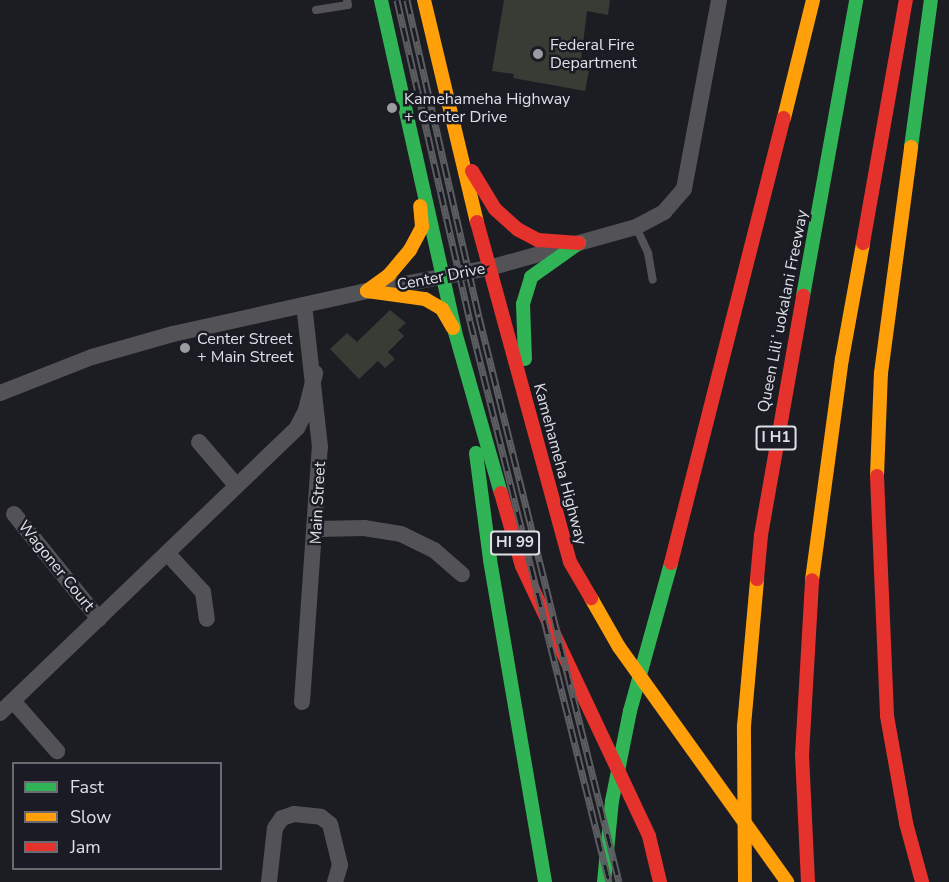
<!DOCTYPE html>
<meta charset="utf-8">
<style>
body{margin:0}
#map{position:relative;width:949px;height:882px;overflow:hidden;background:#1c1d22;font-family:"Nunito Sans",sans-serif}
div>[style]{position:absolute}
.building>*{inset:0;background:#383c35}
.lane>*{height:8px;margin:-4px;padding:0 4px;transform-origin:4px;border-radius:4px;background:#535357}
.street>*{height:16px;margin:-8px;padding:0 8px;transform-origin:8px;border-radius:8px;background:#535357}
.fast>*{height:14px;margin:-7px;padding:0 7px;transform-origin:7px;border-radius:7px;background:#30b455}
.slow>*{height:14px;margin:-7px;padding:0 7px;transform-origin:7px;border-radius:7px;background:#ff9f0a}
.jam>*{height:14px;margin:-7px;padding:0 7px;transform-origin:7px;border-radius:7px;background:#e5322d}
.rail>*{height:7px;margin-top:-3.5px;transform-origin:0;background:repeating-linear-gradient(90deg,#1a1b24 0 14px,#5c5d60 0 28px);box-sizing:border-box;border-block:2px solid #5c5d60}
.dots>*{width:16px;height:16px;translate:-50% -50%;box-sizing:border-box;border:3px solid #1a1b24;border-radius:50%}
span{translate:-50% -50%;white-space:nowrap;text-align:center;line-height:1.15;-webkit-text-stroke:5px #1a1b24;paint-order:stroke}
.shield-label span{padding:2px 4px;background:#1a1b24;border:2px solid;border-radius:4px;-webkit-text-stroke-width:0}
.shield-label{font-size:15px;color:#dfe0e6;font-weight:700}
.poi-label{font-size:16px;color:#dfe0e6}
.left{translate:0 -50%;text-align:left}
.street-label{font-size:16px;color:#dfe0e6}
.legend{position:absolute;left:12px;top:762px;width:210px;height:108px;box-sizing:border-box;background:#1a1b24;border:2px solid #696a72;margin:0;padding:8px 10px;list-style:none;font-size:18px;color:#dfe0e6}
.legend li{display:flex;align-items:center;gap:12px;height:30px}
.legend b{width:30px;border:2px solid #696a72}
</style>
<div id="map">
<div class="building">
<i style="clip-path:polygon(504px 0,610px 0,608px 15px,587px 11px,580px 68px,589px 70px,585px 91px,513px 78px,514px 74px,492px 71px)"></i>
<i style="clip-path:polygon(390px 310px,406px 323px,398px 330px,404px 336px,388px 352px,395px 359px,385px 368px,378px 361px,359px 379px,330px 349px,347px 333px,357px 342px)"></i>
</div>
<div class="lane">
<i style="left:316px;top:10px;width:32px;rotate:-9deg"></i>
<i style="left:348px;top:5px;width:5px;rotate:-101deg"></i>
<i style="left:636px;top:227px;width:29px;rotate:65deg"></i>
<i style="left:648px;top:253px;width:27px;rotate:80deg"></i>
</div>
<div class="street">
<i style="left:0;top:393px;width:99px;rotate:-21.4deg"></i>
<i style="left:92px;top:357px;width:84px;rotate:-15.9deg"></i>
<i style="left:173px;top:334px;width:199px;rotate:-12.5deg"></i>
<i style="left:367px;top:291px;width:124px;rotate:-10.7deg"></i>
<i style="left:489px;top:268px;width:153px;rotate:-15.6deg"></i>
<i style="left:636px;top:227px;width:32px;rotate:-28deg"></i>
<i style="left:664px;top:212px;width:30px;rotate:-49deg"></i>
<i style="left:684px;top:189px;width:192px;rotate:-79.5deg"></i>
<i style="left:199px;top:442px;width:55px;rotate:49.4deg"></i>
<i style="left:14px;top:514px;width:135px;rotate:51deg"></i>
<i style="left:317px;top:529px;width:47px;rotate:-1.2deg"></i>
<i style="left:364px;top:528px;width:37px;rotate:9deg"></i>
<i style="left:401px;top:534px;width:37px;rotate:26deg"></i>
<i style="left:434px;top:550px;width:37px;rotate:41deg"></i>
<i style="left:167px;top:553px;width:53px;rotate:47.3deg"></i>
<i style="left:203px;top:592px;width:27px;rotate:82deg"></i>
<i style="left:13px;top:701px;width:67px;rotate:48.7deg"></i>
<i style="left:302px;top:702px;width:256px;rotate:-86deg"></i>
<i style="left:320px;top:447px;width:143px;rotate:-96.4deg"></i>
<i style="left:0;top:713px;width:412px;rotate:-43.8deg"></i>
<i style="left:297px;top:428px;width:20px;rotate:-63deg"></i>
<i style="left:306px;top:410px;width:38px;rotate:-76deg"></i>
<i style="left:269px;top:882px;width:54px;rotate:-83.7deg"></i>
<i style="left:275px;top:828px;width:12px;rotate:-55deg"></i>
<i style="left:282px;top:818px;width:13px;rotate:-18deg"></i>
<i style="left:294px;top:814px;width:27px;rotate:6deg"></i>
<i style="left:321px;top:817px;width:11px;rotate:38deg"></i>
<i style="left:330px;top:824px;width:42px;rotate:76.3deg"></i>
<i style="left:340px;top:865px;width:18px;rotate:106deg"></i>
</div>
<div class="fast">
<i style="left:381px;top:0;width:340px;rotate:77.4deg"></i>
<i style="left:455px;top:332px;width:167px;rotate:74.1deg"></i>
<i style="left:911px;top:147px;width:148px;rotate:-82.3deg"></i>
<i style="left:803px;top:296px;width:301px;rotate:-79.8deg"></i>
<i style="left:525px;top:359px;width:55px;rotate:-92.1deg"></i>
<i style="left:523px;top:304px;width:28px;rotate:-73deg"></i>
<i style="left:531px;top:277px;width:59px;rotate:-35.3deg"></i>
<i style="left:476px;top:453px;width:108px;rotate:82.5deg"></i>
<i style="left:490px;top:560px;width:327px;rotate:80.3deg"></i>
<i style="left:604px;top:882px;width:81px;rotate:-84.4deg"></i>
<i style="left:612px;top:801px;width:92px;rotate:-78.7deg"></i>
<i style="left:630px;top:711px;width:154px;rotate:-74.5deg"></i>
</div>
<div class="slow">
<i style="left:424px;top:0;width:228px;rotate:76.6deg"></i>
<i style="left:784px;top:118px;width:122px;rotate:-76.2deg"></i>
<i style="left:367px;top:291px;width:27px;rotate:-36deg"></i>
<i style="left:389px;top:275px;width:33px;rotate:-50deg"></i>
<i style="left:410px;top:250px;width:26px;rotate:-62deg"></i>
<i style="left:422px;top:227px;width:21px;rotate:-95deg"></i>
<i style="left:367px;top:291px;width:59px;rotate:7.9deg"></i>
<i style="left:425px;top:299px;width:20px;rotate:30deg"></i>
<i style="left:442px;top:309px;width:22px;rotate:60deg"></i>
<i style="left:877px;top:476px;width:103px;rotate:-87.8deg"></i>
<i style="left:881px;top:373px;width:228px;rotate:-82.4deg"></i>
<i style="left:812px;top:580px;width:223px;rotate:-82.3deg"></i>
<i style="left:842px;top:359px;width:118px;rotate:-79.7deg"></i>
<i style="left:591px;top:598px;width:56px;rotate:60.3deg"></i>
<i style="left:619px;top:647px;width:289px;rotate:54.4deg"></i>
<i style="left:745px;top:882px;width:156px;rotate:-90.4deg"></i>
<i style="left:744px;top:726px;width:148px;rotate:-84.9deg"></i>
</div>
<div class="jam">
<i style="left:472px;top:171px;width:44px;rotate:58.8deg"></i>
<i style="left:495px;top:209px;width:30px;rotate:42deg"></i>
<i style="left:517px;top:229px;width:24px;rotate:28deg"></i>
<i style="left:538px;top:240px;width:41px;rotate:4.2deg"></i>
<i style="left:477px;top:222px;width:352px;rotate:74.7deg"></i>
<i style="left:570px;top:562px;width:42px;rotate:59.7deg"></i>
<i style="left:863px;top:243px;width:247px;rotate:-80deg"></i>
<i style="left:877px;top:476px;width:240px;rotate:87.6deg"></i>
<i style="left:887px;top:716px;width:109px;rotate:79.9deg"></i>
<i style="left:906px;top:823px;width:61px;rotate:74.8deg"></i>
<i style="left:501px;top:493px;width:76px;rotate:74deg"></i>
<i style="left:522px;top:566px;width:298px;rotate:64.8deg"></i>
<i style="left:649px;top:836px;width:47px;rotate:76.6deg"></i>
<i style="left:671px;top:563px;width:459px;rotate:-75.8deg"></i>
<i style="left:757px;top:579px;width:44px;rotate:-84.8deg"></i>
<i style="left:761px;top:535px;width:243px;rotate:-80deg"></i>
<i style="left:808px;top:882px;width:127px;rotate:-92.7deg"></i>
<i style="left:802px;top:755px;width:175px;rotate:-86.7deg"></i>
</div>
<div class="rail">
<i style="left:397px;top:0;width:329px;rotate:77.2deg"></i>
<i style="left:470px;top:321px;width:578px;rotate:76.08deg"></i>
<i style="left:407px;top:0;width:325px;rotate:77.2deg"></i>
<i style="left:479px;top:317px;width:582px;rotate:76.08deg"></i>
</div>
<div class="dots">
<i style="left:538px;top:54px;background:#9b9ca1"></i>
<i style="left:392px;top:108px;background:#9b9ca1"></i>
<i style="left:185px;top:348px;background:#9b9ca1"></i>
</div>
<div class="shield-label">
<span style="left:776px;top:438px">I H1</span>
<span style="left:515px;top:543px">HI 99</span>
</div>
<div class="poi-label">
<span class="left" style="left:550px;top:54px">Federal Fire<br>Department</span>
<span class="left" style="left:404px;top:108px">Kamehameha Highway<br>+ Center Drive</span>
<span class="left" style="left:197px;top:348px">Center Street<br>+ Main Street</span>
</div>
<div class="street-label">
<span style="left:441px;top:277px;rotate:-11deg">Center Drive</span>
<span style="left:783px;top:311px;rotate:-79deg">Queen Liliʻuokalani Freeway</span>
<span style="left:560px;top:464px;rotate:75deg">Kamehameha Highway</span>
<span style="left:318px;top:503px;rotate:-87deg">Main Street</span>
<span style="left:56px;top:566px;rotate:51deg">Wagoner Court</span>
</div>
<ul class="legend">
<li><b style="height:8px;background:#30b455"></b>Fast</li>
<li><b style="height:8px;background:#ff9f0a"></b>Slow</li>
<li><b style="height:8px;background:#e5322d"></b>Jam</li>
</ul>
</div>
